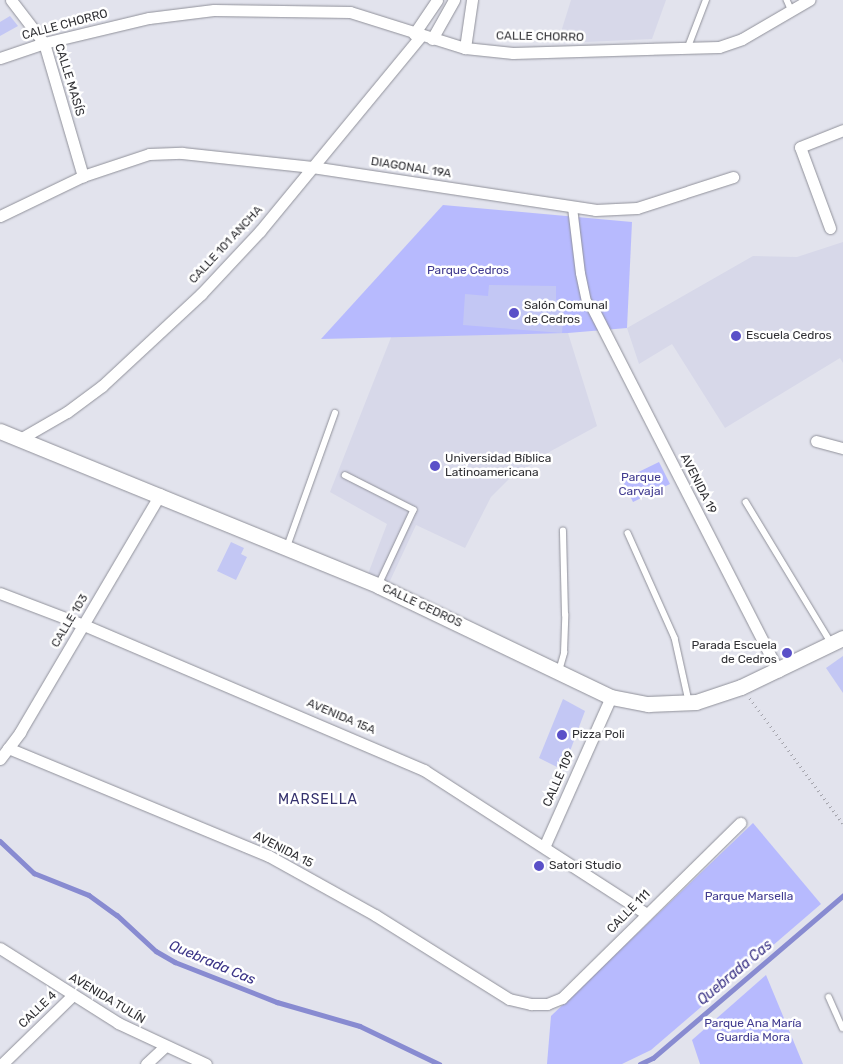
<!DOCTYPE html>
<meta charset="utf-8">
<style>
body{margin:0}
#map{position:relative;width:843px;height:1064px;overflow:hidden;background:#e2e3ed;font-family:Rubik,sans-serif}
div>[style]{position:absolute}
.built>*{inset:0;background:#d7d8e9}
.green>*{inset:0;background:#b7bafe}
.stream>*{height:4.5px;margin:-2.25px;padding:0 2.25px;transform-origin:2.25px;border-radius:2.25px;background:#888bd1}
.building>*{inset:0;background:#c3c7f4}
.path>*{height:2.5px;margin-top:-1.25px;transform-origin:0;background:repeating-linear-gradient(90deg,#a4a4ac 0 1px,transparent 0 5px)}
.roads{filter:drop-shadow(0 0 1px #90919a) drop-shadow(0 0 1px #90919a)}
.service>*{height:5.5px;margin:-2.75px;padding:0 2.75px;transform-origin:2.75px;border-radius:2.75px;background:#fff}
.pedestrian>*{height:9px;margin:-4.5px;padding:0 4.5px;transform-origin:4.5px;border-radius:4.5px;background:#fff}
.minor>*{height:11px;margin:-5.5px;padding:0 5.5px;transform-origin:5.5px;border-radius:5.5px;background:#fff}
.tertiary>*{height:15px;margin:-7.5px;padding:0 7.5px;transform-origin:7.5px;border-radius:7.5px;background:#fff}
.dots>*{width:14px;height:14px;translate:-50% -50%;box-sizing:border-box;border:2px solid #fff;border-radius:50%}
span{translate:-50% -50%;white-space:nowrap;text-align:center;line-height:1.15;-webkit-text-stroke:5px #fff;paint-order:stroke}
.street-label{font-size:12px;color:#313135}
.park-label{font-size:12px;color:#413b90}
.poi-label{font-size:12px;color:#313135}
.left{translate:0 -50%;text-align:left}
.right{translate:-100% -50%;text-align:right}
.neighbourhood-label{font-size:14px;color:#35326e;letter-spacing:1px}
.water-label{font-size:14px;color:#3b3487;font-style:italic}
</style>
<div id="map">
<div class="built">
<i style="clip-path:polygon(571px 0,666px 0,652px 39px,563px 43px,561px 32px)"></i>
<i style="clip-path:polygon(843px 242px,843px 363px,840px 358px,725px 428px,672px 344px,639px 364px,627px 328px,753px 256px,797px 257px)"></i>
<i style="clip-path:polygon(568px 333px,597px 426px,551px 451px,508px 480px,491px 497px,465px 548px,416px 525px,389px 583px,368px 574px,387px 524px,330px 492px,392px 335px)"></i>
</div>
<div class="green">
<i style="clip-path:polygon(443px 205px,632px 222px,627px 328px,568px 333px,321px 339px)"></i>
<i style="clip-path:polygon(659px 462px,670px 484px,633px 502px,622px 480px)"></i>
<i style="clip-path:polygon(753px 823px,821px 904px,651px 1050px,622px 1064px,547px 1064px,551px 1016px)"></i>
<i style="clip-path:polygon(766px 975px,803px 1064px,700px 1064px,692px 1040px)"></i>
</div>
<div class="stream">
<i style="left:0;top:841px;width:47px;rotate:43.3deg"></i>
<i style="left:34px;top:873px;width:59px;rotate:21.8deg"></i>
<i style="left:89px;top:895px;width:34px;rotate:36deg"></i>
<i style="left:117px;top:915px;width:53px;rotate:42.7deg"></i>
<i style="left:156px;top:951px;width:22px;rotate:30deg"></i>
<i style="left:175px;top:962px;width:110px;rotate:21.4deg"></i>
<i style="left:277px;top:1002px;width:86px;rotate:16.1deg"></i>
<i style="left:360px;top:1026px;width:88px;rotate:25.7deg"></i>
<i style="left:640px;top:1064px;width:14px;rotate:-25deg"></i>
<i style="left:653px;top:1058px;width:250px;rotate:-40.5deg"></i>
</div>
<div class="building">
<i style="clip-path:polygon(10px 16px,18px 26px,0 36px,0 22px)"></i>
<i style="clip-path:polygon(489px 285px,556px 286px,556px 300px,565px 300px,562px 333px,463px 325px,465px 294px,488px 296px)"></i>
<i style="clip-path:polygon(231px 542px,244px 548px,241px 554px,247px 557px,236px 580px,217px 571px)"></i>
<i style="clip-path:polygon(843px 656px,843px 693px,826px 668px)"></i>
<i style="clip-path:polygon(563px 699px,585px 711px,563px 770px,539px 758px)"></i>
</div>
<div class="path">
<i style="left:750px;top:698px;width:156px;rotate:53.4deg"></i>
</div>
<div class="roads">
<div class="service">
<i style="left:787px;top:0;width:12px;rotate:66deg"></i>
<i style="left:688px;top:47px;width:50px;rotate:-69deg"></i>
<i style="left:345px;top:475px;width:77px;rotate:26.9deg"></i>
<i style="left:414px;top:510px;width:83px;rotate:115deg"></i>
<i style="left:746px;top:502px;width:166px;rotate:58.8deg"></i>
<i style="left:628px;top:533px;width:115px;rotate:65.9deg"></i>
<i style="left:675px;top:638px;width:65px;rotate:77.5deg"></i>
<i style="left:287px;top:547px;width:142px;rotate:-70.3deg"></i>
<i style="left:559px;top:671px;width:19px;rotate:-74deg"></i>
<i style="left:564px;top:653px;width:38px;rotate:-88deg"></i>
<i style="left:565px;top:615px;width:84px;rotate:-91.4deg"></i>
<i style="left:829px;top:997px;width:34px;rotate:66deg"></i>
</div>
<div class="pedestrian">
<i style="left:572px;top:207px;width:66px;rotate:83.1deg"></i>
<i style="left:580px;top:273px;width:29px;rotate:78deg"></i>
<i style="left:586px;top:301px;width:11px;rotate:49deg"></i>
</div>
<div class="minor">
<i style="left:11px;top:0;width:54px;rotate:52.5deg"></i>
<i style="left:44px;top:43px;width:139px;rotate:73.7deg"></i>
<i style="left:414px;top:34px;width:41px;rotate:-55.9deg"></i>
<i style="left:432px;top:39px;width:45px;rotate:-60.6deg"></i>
<i style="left:465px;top:48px;width:49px;rotate:-81.7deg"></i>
<i style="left:0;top:58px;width:46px;rotate:-18.8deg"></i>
<i style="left:44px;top:43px;width:108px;rotate:-13.4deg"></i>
<i style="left:149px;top:18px;width:65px;rotate:-7deg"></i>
<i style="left:214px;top:10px;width:136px;rotate:0.8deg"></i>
<i style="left:350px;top:12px;width:121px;rotate:17.4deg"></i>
<i style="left:465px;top:48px;width:48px;rotate:5.9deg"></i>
<i style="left:513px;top:53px;width:206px;rotate:-1.7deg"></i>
<i style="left:719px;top:47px;width:24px;rotate:-19deg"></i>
<i style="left:742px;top:39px;width:78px;rotate:-30.2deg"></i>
<i style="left:0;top:216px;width:92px;rotate:-25.7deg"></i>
<i style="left:83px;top:176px;width:70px;rotate:-18.4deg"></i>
<i style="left:149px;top:154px;width:33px;rotate:-2deg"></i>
<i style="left:182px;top:153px;width:131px;rotate:6.1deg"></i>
<i style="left:312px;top:167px;width:286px;rotate:8.6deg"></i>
<i style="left:595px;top:210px;width:42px;rotate:-2.7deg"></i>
<i style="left:637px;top:208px;width:101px;rotate:-17.9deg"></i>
<i style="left:830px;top:228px;width:86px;rotate:-110.3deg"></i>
<i style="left:800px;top:147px;width:46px;rotate:-21.6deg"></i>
<i style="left:593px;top:309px;width:407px;rotate:62.9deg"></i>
<i style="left:20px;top:439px;width:54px;rotate:-29.9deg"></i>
<i style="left:67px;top:412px;width:44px;rotate:-36.6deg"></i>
<i style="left:102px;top:386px;width:135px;rotate:-42.9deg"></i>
<i style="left:201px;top:294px;width:86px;rotate:-46.9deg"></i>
<i style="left:260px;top:231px;width:253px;rotate:-50.5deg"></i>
<i style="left:816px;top:441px;width:28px;rotate:15deg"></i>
<i style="left:0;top:593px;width:90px;rotate:20.9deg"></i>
<i style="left:84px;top:625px;width:370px;rotate:23.1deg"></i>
<i style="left:424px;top:770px;width:265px;rotate:32.9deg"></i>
<i style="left:8px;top:748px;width:282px;rotate:22.5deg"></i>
<i style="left:269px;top:856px;width:121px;rotate:29.1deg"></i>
<i style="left:375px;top:915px;width:158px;rotate:32.1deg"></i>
<i style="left:509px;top:999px;width:23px;rotate:13deg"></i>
<i style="left:531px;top:1004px;width:16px"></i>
<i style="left:547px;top:1004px;width:16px;rotate:-22deg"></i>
<i style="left:562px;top:998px;width:250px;rotate:-44.5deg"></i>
<i style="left:0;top:759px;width:34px;rotate:-53deg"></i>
<i style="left:20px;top:732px;width:276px;rotate:-59.5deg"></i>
<i style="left:545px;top:845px;width:162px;rotate:-66deg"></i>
<i style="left:0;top:948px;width:140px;rotate:32.4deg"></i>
<i style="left:118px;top:1023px;width:97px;rotate:25deg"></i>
<i style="left:2px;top:1064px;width:98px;rotate:-44.2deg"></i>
<i style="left:146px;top:1064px;width:25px;rotate:-43deg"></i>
</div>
<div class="tertiary">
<i style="left:0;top:431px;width:409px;rotate:22.2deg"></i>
<i style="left:379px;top:586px;width:257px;rotate:25.6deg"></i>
<i style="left:611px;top:697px;width:38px;rotate:11deg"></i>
<i style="left:648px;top:704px;width:48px;rotate:-2.4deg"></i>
<i style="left:696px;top:702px;width:47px;rotate:-18.4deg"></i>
<i style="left:741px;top:687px;width:113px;rotate:-25.7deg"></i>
</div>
</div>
<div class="dots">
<i style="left:514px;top:313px;background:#5a50c8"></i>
<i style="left:736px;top:336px;background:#5a50c8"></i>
<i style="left:435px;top:466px;background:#5a50c8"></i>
<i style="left:787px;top:653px;background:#5a50c8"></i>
<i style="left:562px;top:735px;background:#5a50c8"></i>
<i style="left:539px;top:866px;background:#5a50c8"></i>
</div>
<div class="street-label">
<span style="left:65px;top:25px;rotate:-15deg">CALLE CHORRO</span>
<span style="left:540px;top:37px;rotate:1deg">CALLE CHORRO</span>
<span style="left:69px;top:80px;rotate:73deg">CALLE MASÍS</span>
<span style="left:411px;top:168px;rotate:9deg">DIAGONAL 19A</span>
<span style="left:226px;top:245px;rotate:-47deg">CALLE 101 ANCHA</span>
<span style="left:698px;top:484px;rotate:63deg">AVENIDA 19</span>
<span style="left:422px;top:606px;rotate:25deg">CALLE CEDROS</span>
<span style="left:70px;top:621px;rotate:-59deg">CALLE 103</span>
<span style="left:341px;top:717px;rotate:23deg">AVENIDA 15A</span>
<span style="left:559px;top:779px;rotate:-66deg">CALLE 109</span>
<span style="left:283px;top:850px;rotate:27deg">AVENIDA 15</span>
<span style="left:629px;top:912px;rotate:-45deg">CALLE 111</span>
<span style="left:107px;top:999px;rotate:31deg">AVENIDA TULÍN</span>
<span style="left:38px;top:1010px;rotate:-44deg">CALLE 4</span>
</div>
<div class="park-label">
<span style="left:468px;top:271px">Parque Cedros</span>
<span style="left:641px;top:485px">Parque<br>Carvajal</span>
<span style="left:749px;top:897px">Parque Marsella</span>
<span style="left:753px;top:1031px">Parque Ana María<br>Guardia Mora</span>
</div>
<div class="poi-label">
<span class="left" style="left:524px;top:313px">Salón Comunal<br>de Cedros</span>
<span class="left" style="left:746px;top:336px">Escuela Cedros</span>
<span class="left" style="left:445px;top:466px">Universidad Bíblica<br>Latinoamericana</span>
<span class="right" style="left:777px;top:653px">Parada Escuela<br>de Cedros</span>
<span class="left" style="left:572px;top:735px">Pizza Poli</span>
<span class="left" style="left:549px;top:866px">Satori Studio</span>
</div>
<div class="neighbourhood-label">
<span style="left:318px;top:800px">MARSELLA</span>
</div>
<div class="water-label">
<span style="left:212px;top:963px;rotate:23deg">Quebrada Cas</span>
<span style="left:735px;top:973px;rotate:-40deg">Quebrada Cas</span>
</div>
</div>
